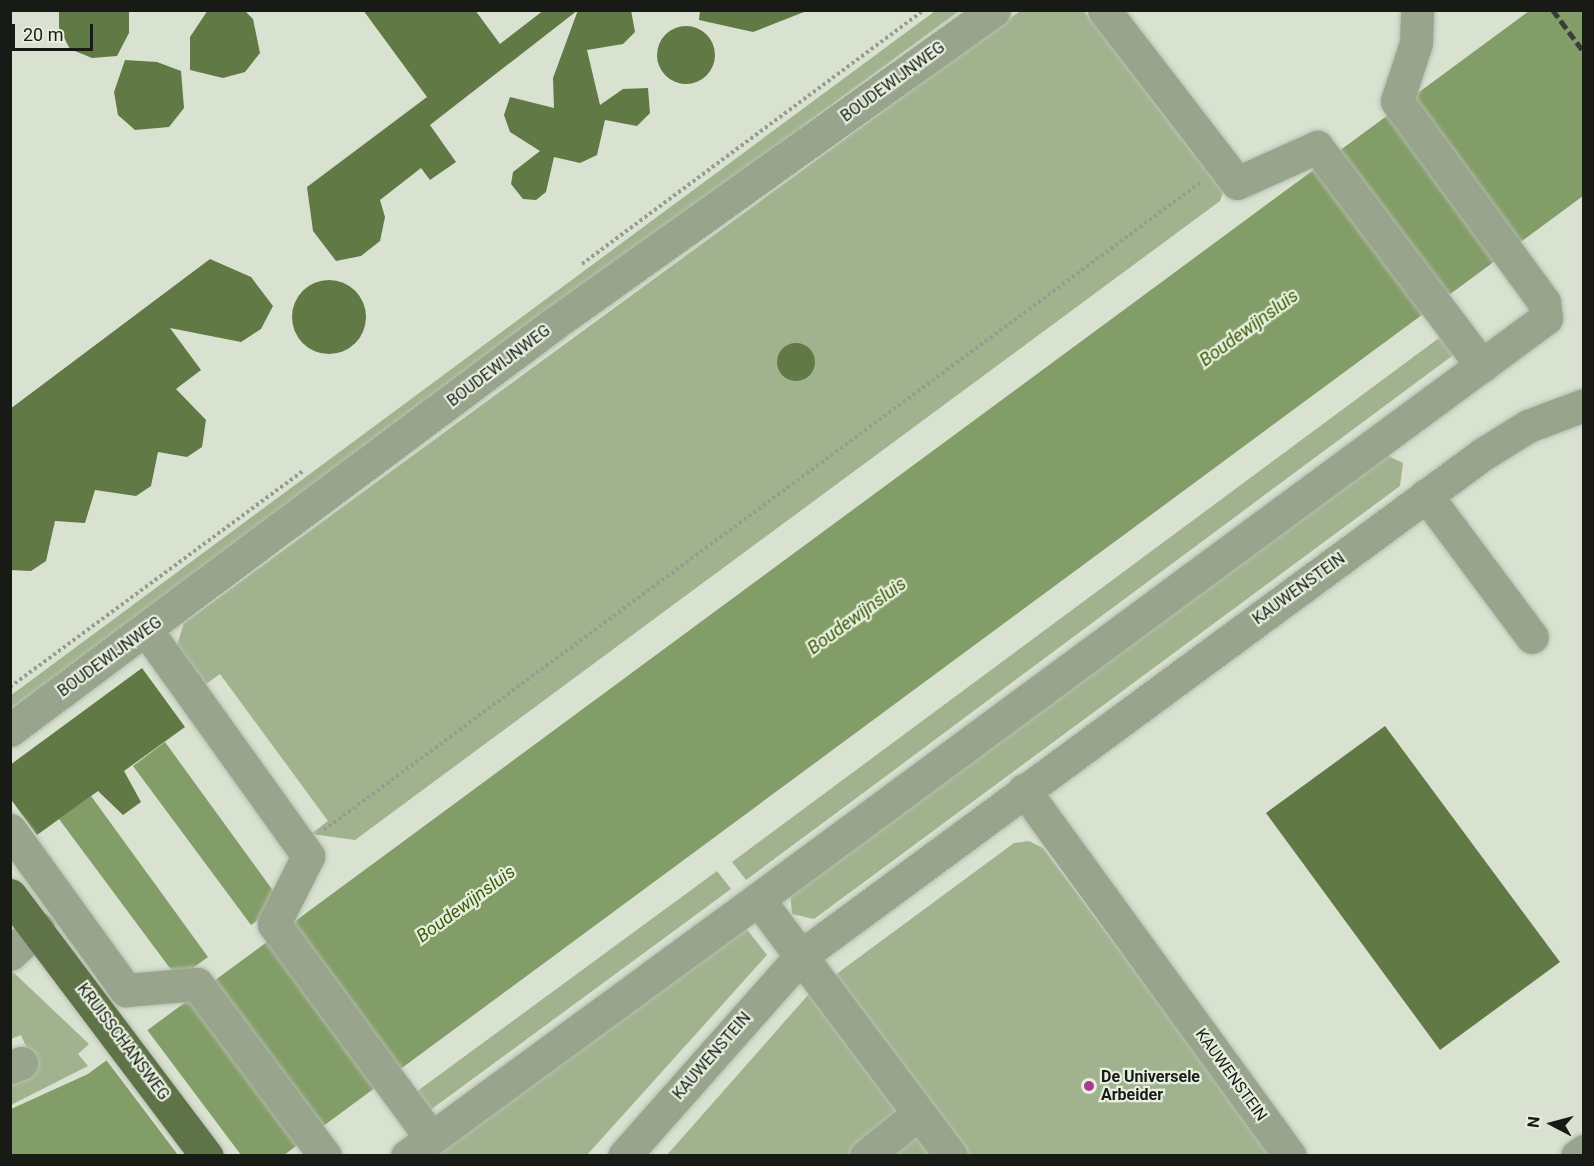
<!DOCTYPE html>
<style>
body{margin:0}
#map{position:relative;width:1594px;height:1166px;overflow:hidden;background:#d9e2d1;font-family:Roboto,sans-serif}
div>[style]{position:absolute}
.green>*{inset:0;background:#a1b38e}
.water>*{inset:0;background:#839d68}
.pier>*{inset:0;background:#d9e2d1}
.building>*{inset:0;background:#607945}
.round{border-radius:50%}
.path>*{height:4px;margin-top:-2px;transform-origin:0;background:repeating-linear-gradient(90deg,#969d8f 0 3px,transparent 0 6px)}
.roads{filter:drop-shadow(0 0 2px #b6beaf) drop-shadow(0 0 2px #b6beaf)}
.minor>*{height:33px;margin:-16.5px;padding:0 16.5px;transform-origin:16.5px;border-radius:16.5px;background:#98a48c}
.major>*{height:33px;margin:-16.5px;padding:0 16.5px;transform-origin:16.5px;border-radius:16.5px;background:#5e7347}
.rail>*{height:4.5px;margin-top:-2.25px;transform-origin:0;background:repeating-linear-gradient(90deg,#3a3e36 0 9px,transparent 0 13.5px)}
.dots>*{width:16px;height:16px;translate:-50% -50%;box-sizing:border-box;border:3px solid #e6efde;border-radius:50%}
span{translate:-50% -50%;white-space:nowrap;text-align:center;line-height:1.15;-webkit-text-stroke:4.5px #e6efde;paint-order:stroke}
.street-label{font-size:16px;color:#181b15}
.poi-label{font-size:16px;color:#181b15;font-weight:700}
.left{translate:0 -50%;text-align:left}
.water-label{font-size:18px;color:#3c5b07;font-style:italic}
.frame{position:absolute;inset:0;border:12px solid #181b15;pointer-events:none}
.north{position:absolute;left:1522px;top:1094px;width:60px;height:60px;-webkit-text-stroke:4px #e6efde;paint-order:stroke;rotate:276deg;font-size:16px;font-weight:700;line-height:24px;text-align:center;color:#181b15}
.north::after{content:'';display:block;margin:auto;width:21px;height:27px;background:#181b15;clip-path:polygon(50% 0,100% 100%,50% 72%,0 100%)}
.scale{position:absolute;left:12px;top:24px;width:81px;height:27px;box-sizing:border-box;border:3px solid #181b15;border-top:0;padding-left:8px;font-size:18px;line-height:21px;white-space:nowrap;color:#181b15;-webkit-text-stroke:4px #e6efde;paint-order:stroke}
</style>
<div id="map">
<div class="green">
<i style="clip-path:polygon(935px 11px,959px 11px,11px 709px,10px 696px)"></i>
<i style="clip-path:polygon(1020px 11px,1084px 11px,1194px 155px,1225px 186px,1220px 201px,355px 840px,311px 834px,328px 821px,220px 674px,202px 687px,176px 648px,184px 623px)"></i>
<i style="clip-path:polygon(1443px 335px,1456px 353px,746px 880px,732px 862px)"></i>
<i style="clip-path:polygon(1386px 455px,1403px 463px,1400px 486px,814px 919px,792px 914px,790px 891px)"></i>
<i style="clip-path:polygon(1029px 841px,1043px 848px,1272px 1155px,666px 1156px,808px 995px,1014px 843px)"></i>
<i style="clip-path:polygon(717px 871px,731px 889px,425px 1114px,412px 1095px)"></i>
<i style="clip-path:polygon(742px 923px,767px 955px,587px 1155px,428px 1156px)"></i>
<i style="clip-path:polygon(12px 971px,89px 1044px,78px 1054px,88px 1066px,11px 1105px,11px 1077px,35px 1067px,21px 1035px,11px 1039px)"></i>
</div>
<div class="water">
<i style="clip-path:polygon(1529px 11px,1583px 11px,1583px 196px,284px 1155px,11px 1156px,11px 1109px,88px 1074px)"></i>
<i style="clip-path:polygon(165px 742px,282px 903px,251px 925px,133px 766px)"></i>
<i style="clip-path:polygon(91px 796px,208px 957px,178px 979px,59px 819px)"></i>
</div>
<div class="pier">
<i style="clip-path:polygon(145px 1027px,241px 1155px,178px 1155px,104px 1057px)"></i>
</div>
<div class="building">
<i style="clip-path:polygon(59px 10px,129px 10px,129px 33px,117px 56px,92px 58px,70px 49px,59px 28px)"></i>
<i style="clip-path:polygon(208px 10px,244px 10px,253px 19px,260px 53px,245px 72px,223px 78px,190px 70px,190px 37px)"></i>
<i style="clip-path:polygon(363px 10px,475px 10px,500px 44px,544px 10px,578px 10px,430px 125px,456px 162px,430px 180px,421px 168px,380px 200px,385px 217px,380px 241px,361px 256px,336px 261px,313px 231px,307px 187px,427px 97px)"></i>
<i style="clip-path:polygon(578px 10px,631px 10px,635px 32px,623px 44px,587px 50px,600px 105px,623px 89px,648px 88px,650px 113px,637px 126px,605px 120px,597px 155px,580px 163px,554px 157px,546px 192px,536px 200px,523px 199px,511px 184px,513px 172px,540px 151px,510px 132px,504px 115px,510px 97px,554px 108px,553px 78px)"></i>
<i style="clip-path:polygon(700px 10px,809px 10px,753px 32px,699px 20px)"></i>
<i class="round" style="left:657px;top:26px;width:58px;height:58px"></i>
<i style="clip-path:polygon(125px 60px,157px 62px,181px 71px,184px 108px,169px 127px,135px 130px,118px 115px,114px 92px)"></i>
<i style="clip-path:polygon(210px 259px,251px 277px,273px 306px,261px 329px,241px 342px,170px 328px,201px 370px,176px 389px,206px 420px,202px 447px,187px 457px,158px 452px,151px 486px,136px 496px,95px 490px,85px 523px,55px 521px,46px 561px,31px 571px,10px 570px,10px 409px)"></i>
<i class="round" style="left:292px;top:280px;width:74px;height:74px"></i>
<i class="round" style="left:777px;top:343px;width:38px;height:38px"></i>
<i style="clip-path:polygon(142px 668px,185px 727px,124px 771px,141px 802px,123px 815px,98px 791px,37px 835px,10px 798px,10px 765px)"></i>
<i style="clip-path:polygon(1385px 726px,1560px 962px,1440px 1050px,1266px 813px)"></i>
</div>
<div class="path">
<i style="left:582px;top:264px;width:426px;rotate:-36.6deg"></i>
<i style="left:10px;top:687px;width:365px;rotate:-36.4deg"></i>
<i style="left:324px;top:830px;width:1090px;rotate:-36.46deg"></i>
</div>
<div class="roads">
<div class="minor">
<i style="left:1104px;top:10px;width:218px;rotate:52.4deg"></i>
<i style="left:1237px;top:183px;width:88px;rotate:-24.2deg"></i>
<i style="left:1317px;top:147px;width:274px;rotate:53deg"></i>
<i style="left:1426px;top:495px;width:177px;rotate:53.3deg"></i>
<i style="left:147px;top:631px;width:277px;rotate:54.4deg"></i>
<i style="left:308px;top:856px;width:76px;rotate:116.6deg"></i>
<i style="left:274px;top:924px;width:265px;rotate:53.7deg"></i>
<i style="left:10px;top:730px;width:680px;rotate:-36.75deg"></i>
<i style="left:555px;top:323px;width:539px;rotate:-35.49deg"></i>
<i style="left:1024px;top:790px;width:452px;rotate:54deg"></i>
<i style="left:10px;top:830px;width:198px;rotate:54.1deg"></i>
<i style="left:126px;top:990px;width:71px;rotate:-4.8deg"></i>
<i style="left:197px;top:984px;width:214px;rotate:53.3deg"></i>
<i style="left:758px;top:899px;width:979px;rotate:-36.4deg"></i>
<i style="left:1546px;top:318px;width:16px;rotate:-97deg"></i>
<i style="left:1544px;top:302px;width:249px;rotate:-126.2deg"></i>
<i style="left:1397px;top:101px;width:61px;rotate:-71.9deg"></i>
<i style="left:1416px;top:43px;width:33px;rotate:-88deg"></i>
<i style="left:10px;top:954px;width:38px;rotate:-42deg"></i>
<i style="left:10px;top:1067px;width:12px;rotate:-20deg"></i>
<i style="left:407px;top:1156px;width:435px;rotate:-36.2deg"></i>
<i style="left:758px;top:899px;width:321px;rotate:53.1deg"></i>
<i style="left:624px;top:1156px;width:267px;rotate:-48.5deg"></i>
<i style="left:801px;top:956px;width:847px;rotate:-36.36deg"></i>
<i style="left:1483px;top:454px;width:53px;rotate:-31.9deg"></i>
<i style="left:1528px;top:426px;width:60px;rotate:-20.6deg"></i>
<i style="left:866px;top:1156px;width:68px;rotate:-39.1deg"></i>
<i style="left:1577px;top:1156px;width:9px;rotate:-36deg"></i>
</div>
<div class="major">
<i style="left:10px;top:895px;width:327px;rotate:53deg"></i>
</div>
</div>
<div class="rail">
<i style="left:1553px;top:10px;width:52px;rotate:53.6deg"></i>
</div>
<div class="dots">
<i style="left:1089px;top:1086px;background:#ad388f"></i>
</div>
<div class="street-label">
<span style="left:893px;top:82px;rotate:-36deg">BOUDEWIJNWEG</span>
<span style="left:499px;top:366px;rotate:-37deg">BOUDEWIJNWEG</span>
<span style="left:1299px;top:589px;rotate:-36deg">KAUWENSTEIN</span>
<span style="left:110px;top:657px;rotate:-36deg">BOUDEWIJNWEG</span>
<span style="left:123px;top:1042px;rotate:53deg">KRUISSCHANSWEG</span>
<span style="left:712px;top:1056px;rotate:-49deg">KAUWENSTEIN</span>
<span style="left:1231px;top:1075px;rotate:54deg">KAUWENSTEIN</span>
</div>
<div class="poi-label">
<span class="left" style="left:1101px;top:1086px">De Universele<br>Arbeider</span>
</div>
<div class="water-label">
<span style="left:1249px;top:328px;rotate:-36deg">Boudewijnsluis</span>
<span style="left:857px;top:616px;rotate:-36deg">Boudewijnsluis</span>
<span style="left:466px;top:904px;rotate:-36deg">Boudewijnsluis</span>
</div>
<div class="frame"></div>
<div class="north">N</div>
<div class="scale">20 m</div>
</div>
